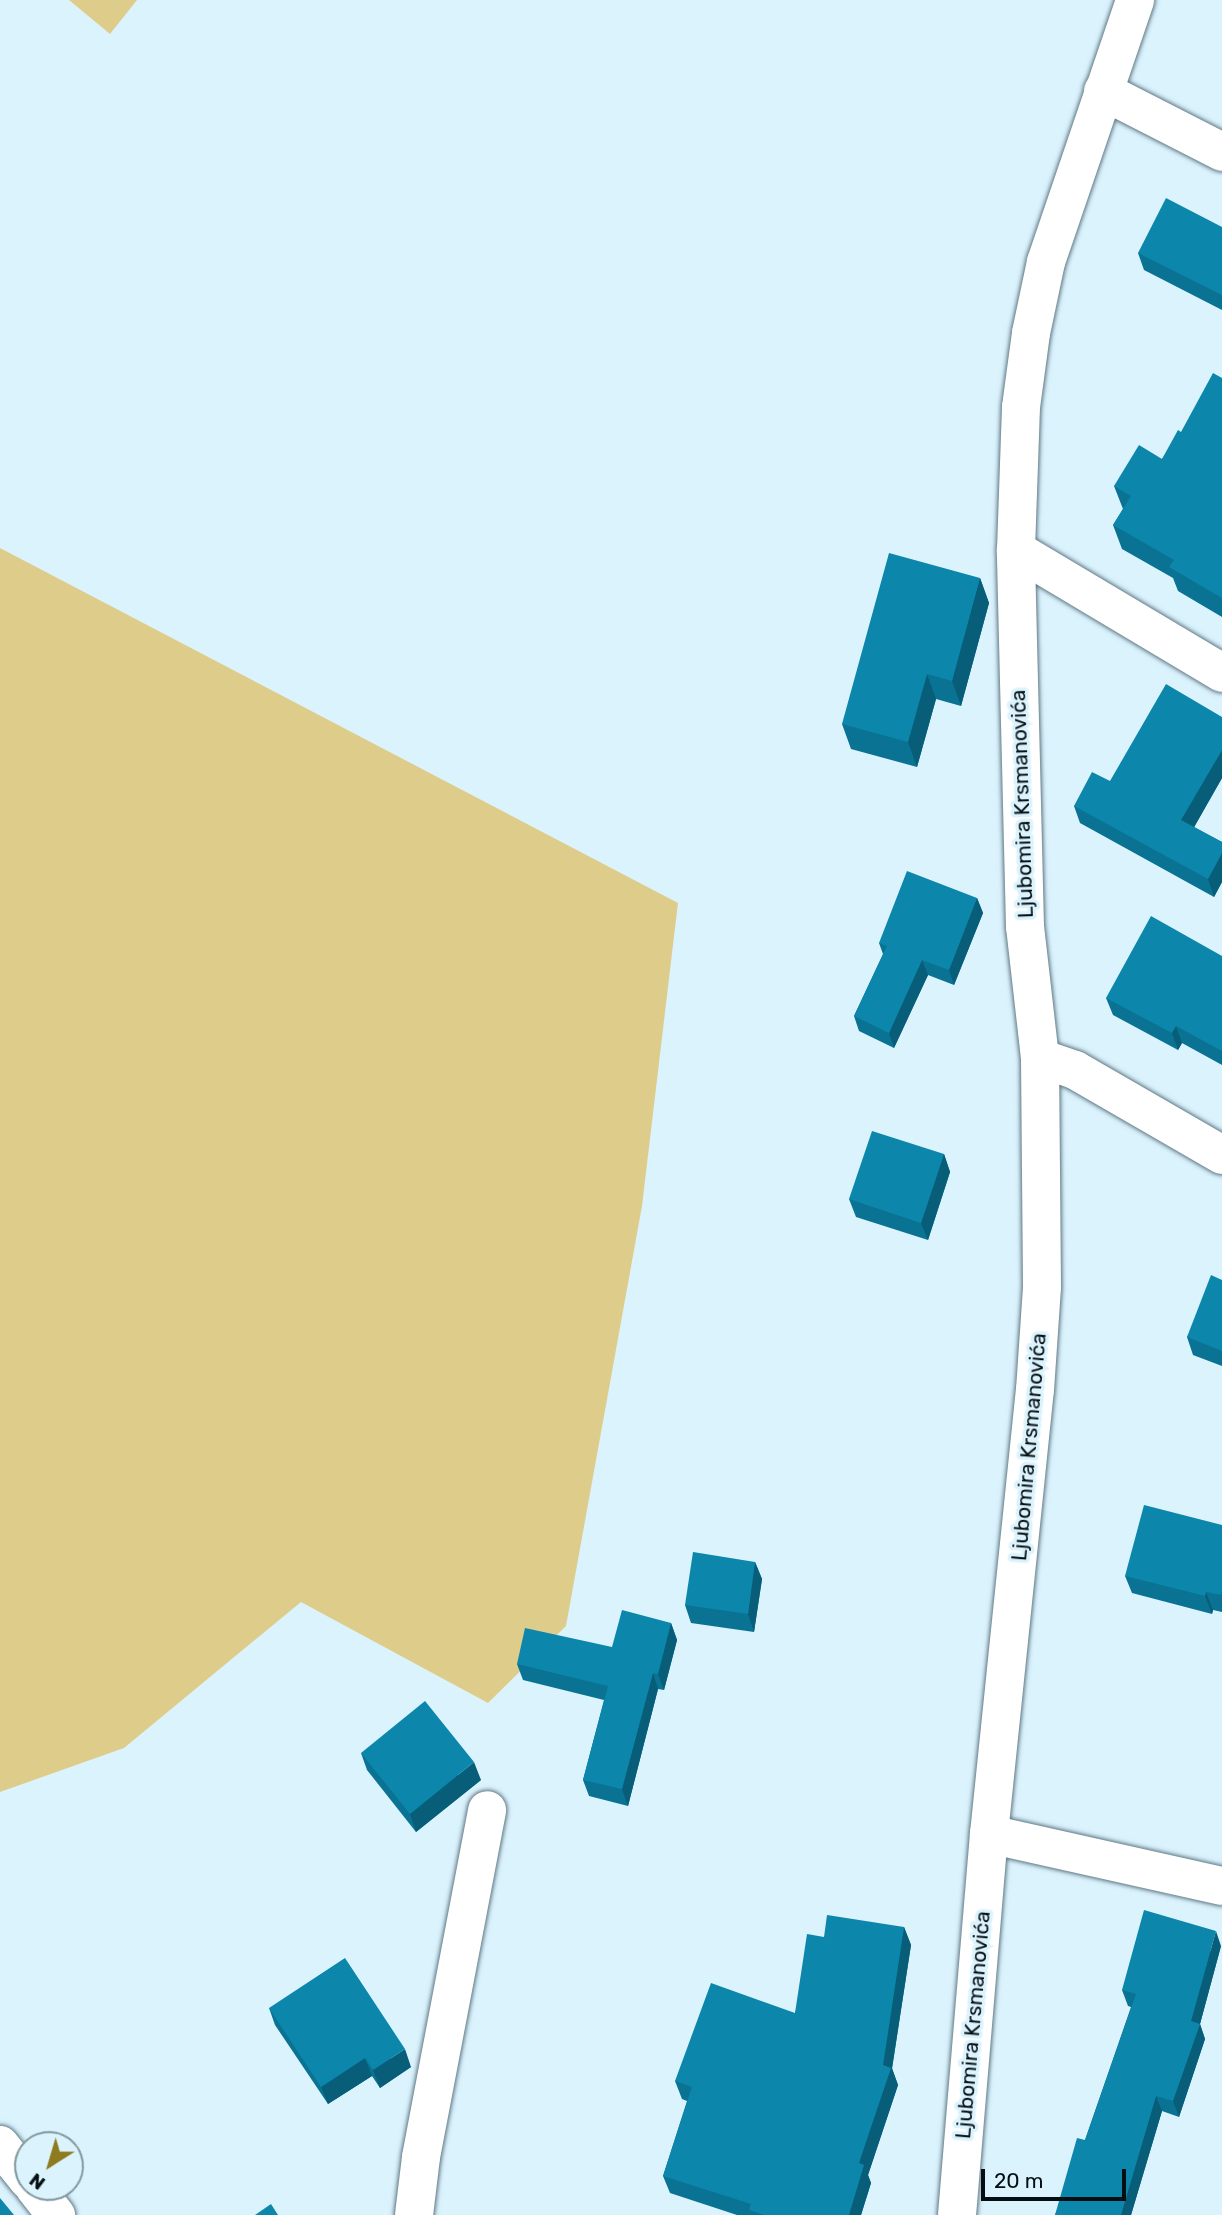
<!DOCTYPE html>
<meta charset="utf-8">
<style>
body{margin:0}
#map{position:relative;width:1222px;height:2215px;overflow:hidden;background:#dbf3fd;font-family:Rubik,sans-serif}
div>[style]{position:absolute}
.green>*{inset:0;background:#decd8a}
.roads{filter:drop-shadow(0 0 2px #5f7985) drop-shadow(0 0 2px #5f7985)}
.street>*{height:38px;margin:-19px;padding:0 19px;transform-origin:19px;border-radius:19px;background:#fff}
.wall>*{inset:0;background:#0a7393}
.shaded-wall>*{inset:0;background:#085e78}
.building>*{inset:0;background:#0c86ab}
span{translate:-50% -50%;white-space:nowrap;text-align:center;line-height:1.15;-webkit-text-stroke:7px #dbf3fd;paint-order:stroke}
.street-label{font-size:21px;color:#050f13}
.north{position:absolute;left:14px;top:2131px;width:70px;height:70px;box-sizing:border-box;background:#dbf3fd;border:2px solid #85989f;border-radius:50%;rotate:217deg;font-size:19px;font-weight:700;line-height:28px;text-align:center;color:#050f13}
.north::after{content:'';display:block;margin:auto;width:24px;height:32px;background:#8e7a1f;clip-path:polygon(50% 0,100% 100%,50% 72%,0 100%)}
.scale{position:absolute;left:981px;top:2169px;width:145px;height:32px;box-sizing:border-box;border:4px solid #050f13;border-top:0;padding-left:9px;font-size:21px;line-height:24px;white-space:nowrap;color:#050f13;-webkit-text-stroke:5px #dbf3fd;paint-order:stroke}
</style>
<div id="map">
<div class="green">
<i style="clip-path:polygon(69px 0,137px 0,110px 34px)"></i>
<i style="clip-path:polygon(0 548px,678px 903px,642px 1206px,566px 1626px,488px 1703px,301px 1602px,124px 1748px,0 1792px)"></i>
</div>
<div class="roads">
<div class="street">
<i style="left:1103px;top:91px;width:134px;rotate:27.1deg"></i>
<i style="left:1016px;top:550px;width:240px;rotate:30.8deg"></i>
<i style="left:1040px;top:1058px;width:37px;rotate:19deg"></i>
<i style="left:1075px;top:1070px;width:170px;rotate:30deg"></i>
<i style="left:989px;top:1834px;width:239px;rotate:12.6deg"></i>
<i style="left:0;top:2145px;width:45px;rotate:51.3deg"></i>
<i style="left:34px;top:2187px;width:36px;rotate:52deg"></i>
<i style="left:414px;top:2215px;width:58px;rotate:-83.1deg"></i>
<i style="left:421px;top:2157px;width:353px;rotate:-79.2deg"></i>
<i style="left:957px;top:2215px;width:382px;rotate:-85.2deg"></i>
<i style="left:989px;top:1834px;width:446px;rotate:-84.1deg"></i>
<i style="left:1035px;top:1390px;width:103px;rotate:-86.1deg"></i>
<i style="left:1042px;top:1287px;width:229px;rotate:-90.5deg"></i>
<i style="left:1040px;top:1058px;width:132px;rotate:-96.5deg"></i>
<i style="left:1025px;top:927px;width:377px;rotate:-91.4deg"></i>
<i style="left:1016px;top:550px;width:143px;rotate:-88deg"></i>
<i style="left:1021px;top:407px;width:75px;rotate:-82.3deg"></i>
<i style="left:1031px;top:333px;width:73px;rotate:-78.1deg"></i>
<i style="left:1046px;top:262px;width:277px;rotate:-71.2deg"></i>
</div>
</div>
<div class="wall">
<i style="clip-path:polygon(1222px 227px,1222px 310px,1144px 270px,1138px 253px)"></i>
<i style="clip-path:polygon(1222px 378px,1222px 617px,1178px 591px,1173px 578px,1122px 549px,1113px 525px,1123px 509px,1114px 486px,1162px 459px)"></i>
<i style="clip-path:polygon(980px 578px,989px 603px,961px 706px,936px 699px,917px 767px,851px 749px,842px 724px)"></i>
<i style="clip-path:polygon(1222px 717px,1222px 778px,1194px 827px,1222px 842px,1222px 882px,1214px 897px,1080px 823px,1074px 806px,1110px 781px)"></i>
<i style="clip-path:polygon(977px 898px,983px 913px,954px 985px,928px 975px,894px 1048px,859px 1031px,854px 1016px,883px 954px,879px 943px)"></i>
<i style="clip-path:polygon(1222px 956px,1222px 1065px,1182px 1043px,1178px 1050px,1113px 1015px,1106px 998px)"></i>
<i style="clip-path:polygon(944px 1154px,950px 1172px,928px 1240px,856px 1217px,849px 1199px)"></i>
<i style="clip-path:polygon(1222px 1280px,1222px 1366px,1193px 1355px,1187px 1337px)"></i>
<i style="clip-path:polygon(1222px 1525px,1222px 1612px,1213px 1610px,1212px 1614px,1132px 1593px,1125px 1576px)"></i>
<i style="clip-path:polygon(755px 1562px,762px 1579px,754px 1632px,691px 1623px,685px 1605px)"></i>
<i style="clip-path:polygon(671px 1623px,677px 1640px,664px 1690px,658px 1689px,628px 1806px,589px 1796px,583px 1780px,604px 1700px,523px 1680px,517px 1664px,612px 1647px)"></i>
<i style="clip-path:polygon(361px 1753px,481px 1780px,416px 1832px,367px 1770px)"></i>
<i style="clip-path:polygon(904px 1927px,911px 1945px,892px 2069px,898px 2085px,868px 2175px,871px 2183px,861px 2215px,737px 2215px,670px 2193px,663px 2176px,687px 2101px,682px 2099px,675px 2081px,795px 2013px,824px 1937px)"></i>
<i style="clip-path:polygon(1221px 1946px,1200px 2024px,1205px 2039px,1179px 2117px,1162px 2111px,1131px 2215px,1055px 2215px,1085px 2140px,1131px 2007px,1128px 2006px,1122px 1990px)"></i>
<i style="clip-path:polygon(269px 2008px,411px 2067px,380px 2088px,372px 2076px,328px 2104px,275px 2025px)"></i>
</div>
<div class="shaded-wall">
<i style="clip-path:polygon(980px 578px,989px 603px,961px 706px,952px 681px)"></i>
<i style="clip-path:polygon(927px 674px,936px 699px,917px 767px,908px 742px)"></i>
<i style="clip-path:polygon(1222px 750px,1222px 778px,1188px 838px,1181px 820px)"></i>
<i style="clip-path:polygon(1222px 853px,1222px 882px,1214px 897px,1208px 879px)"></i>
<i style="clip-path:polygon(977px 898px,983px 913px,954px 985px,949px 970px)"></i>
<i style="clip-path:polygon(922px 960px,928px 975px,894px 1048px,889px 1033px)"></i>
<i style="clip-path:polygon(1176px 1026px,1182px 1043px,1178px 1050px,1172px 1033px)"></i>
<i style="clip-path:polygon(944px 1154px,950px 1172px,928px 1240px,921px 1223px)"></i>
<i style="clip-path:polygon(755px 1562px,762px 1579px,754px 1632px,748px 1614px)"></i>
<i style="clip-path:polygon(1206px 1592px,1213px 1610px,1212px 1614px,1205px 1596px)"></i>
<i style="clip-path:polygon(671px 1623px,677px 1640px,664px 1690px,658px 1674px)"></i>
<i style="clip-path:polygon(653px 1673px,658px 1689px,628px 1806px,622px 1789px)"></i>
<i style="clip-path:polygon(474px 1762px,481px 1780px,416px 1832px,410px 1814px)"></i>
<i style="clip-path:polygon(904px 1927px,911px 1945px,892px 2068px,898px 2085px,868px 2175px,871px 2183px,861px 2215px,849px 2215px,859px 2163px,883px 2065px)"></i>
<i style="clip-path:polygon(1216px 1931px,1221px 1946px,1200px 2024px,1205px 2039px,1179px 2117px,1173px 2101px,1191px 2021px)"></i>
<i style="clip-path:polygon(405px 2049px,411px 2067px,380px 2088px,373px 2070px)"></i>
<i style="clip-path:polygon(365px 2058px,372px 2076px,328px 2104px,321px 2087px)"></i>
<i style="clip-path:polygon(1156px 2096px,1162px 2111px,1131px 2215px,1121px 2215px)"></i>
</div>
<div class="building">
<i style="clip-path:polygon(1166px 198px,1222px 227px,1222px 295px,1138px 253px)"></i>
<i style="clip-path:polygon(1213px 373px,1222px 378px,1222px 598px,1169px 567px,1174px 560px,1113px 525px,1131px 496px,1114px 486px,1139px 445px,1162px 459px,1178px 430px,1181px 432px)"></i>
<i style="clip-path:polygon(889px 553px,980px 578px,952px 681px,927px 674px,908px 742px,842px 724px)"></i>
<i style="clip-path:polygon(1166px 684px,1222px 717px,1222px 750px,1181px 820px,1222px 842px,1222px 853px,1208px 879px,1074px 806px,1092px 772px,1110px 781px)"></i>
<i style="clip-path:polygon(907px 871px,977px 898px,949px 970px,922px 960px,889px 1033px,854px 1016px,887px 946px,879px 943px)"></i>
<i style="clip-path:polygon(1151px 916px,1222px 956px,1222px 1051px,1176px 1026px,1172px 1033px,1106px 998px)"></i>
<i style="clip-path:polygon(872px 1131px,944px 1154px,921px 1223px,849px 1199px)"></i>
<i style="clip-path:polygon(1211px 1275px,1222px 1280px,1222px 1351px,1187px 1337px)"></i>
<i style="clip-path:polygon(1144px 1505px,1222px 1525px,1222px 1591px,1221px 1595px,1206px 1592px,1205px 1596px,1125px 1576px)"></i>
<i style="clip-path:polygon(693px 1552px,755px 1562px,748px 1614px,685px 1605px)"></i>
<i style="clip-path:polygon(622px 1610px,671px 1623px,658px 1674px,653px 1673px,622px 1789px,583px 1780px,608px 1686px,517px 1664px,525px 1628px,612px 1647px)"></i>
<i style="clip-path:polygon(425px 1701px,474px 1762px,410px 1814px,361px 1753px)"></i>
<i style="clip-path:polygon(1144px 1910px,1216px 1931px,1191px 2021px,1200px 2024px,1173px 2101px,1156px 2096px,1121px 2215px,1055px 2215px,1077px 2138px,1085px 2140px,1136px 1994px,1122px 1990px)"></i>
<i style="clip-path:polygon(827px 1915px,904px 1927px,883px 2065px,891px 2068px,859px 2163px,864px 2165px,849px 2215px,764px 2215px,749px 2210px,751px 2204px,663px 2176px,692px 2087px,675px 2081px,711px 1983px,795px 2013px,807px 1934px,824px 1937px)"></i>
<i style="clip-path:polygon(345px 1958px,405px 2049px,373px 2070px,365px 2058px,321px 2087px,269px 2008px)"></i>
<i style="clip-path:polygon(0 2198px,14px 2215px,0 2215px)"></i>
<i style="clip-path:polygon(271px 2204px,278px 2215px,255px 2215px)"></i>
</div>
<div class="street-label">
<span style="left:1022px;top:804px;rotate:-92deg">Ljubomira Krsmanovića</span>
<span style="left:1029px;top:1447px;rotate:-85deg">Ljubomira Krsmanovića</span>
<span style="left:973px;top:2025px;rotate:-85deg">Ljubomira Krsmanovića</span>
</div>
<div class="north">N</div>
<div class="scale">20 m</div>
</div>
